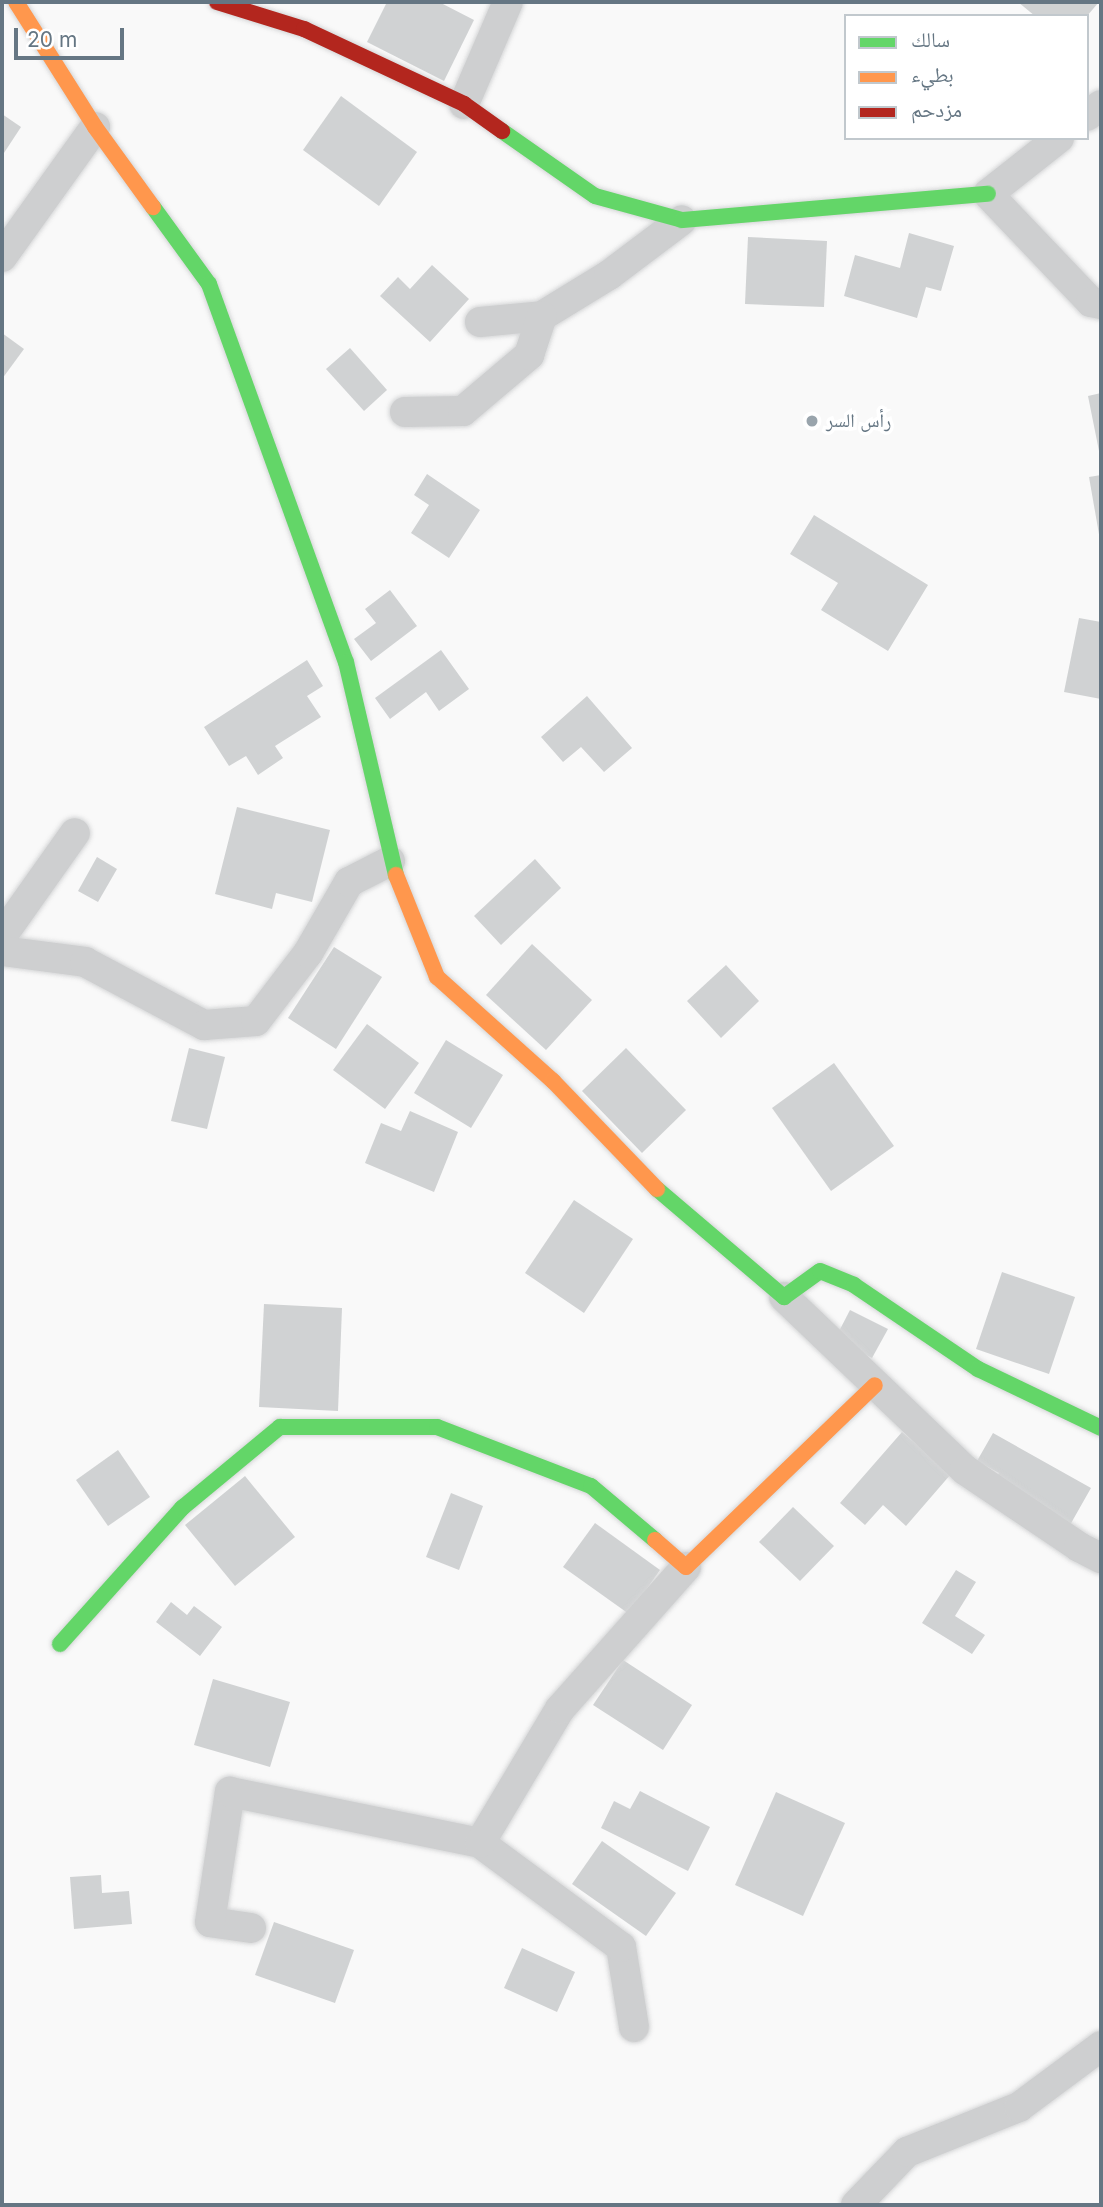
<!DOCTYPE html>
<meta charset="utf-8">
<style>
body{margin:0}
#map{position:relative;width:1103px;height:2207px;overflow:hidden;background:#f9f9f9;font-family:Inter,"Noto Naskh Arabic",sans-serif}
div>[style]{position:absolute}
.building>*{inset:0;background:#d0d2d3}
.roads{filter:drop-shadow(0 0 2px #d5d6d7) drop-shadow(0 0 2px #d5d6d7)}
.street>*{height:30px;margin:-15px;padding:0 15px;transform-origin:15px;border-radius:15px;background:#cecfd0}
.fast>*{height:16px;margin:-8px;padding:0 8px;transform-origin:8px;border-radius:8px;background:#63d668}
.slow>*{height:16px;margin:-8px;padding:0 8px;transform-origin:8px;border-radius:8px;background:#ff974d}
.jam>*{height:16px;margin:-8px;padding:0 8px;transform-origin:8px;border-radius:8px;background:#b3261e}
.dots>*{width:19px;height:19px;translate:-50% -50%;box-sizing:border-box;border:4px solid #fff;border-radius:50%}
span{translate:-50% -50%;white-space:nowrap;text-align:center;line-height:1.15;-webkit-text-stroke:7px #fff;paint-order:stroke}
.poi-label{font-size:19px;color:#657683}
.left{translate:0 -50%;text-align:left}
.frame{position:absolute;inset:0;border:4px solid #657683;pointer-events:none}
.legend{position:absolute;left:844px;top:14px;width:245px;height:126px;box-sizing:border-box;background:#fff;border:2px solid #c1c8cd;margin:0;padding:9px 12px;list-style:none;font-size:21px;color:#657683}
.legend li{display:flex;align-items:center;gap:14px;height:35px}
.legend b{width:35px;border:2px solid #c1c8cd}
.scale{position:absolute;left:14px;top:28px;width:110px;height:32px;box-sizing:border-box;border:4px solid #657683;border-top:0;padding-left:9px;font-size:21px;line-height:24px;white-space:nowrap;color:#657683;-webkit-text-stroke:5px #fff;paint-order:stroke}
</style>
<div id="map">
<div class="building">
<i style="clip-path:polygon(387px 2px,439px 2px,474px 20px,444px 81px,367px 42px)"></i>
<i style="clip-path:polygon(1018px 2px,1099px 2px,1087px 16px,1035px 16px)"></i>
<i style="clip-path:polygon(341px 96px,417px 152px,379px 206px,303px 150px)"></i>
<i style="clip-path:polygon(2px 114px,21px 127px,2px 156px)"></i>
<i style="clip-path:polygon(909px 233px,954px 246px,941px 291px,926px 287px,917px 318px,844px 296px,855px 255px,900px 268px)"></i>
<i style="clip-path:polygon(748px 237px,827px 241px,824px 307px,745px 304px)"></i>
<i style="clip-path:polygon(432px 265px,469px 299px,430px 342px,380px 296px,398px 277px,410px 289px)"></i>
<i style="clip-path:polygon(2px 333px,24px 349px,2px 379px)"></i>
<i style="clip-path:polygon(350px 348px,387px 390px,364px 411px,326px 369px)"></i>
<i style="clip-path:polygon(1101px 393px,1101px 450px,1099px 451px,1088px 396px)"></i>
<i style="clip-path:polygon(427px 474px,480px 510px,449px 558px,411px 533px,429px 505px,414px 495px)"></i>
<i style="clip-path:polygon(1101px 475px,1101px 539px,1100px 540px,1089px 477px)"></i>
<i style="clip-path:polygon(814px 515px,928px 585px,888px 651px,821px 610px,838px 583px,790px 554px)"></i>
<i style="clip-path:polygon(390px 590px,417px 626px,371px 661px,354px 639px,376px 623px,365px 609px)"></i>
<i style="clip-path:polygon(1079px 618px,1101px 622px,1101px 699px,1064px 692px)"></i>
<i style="clip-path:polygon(441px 650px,469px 689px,439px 711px,426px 692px,390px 719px,375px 698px)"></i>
<i style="clip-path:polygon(307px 660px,323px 686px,307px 696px,321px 717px,275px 746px,283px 758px,258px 775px,246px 756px,229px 766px,204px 727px)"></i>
<i style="clip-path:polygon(587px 696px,632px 748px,604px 772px,581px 747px,563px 762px,541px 737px)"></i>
<i style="clip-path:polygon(237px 807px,330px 830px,312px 902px,276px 893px,272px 909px,215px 894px)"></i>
<i style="clip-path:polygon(97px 857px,117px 869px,98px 902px,78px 891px)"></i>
<i style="clip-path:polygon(535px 859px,561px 888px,501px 945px,474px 916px)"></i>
<i style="clip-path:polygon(532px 944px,592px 1000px,546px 1050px,486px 995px)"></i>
<i style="clip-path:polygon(334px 947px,382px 977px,336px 1049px,288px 1018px)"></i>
<i style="clip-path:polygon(726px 965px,759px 1001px,721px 1038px,687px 1001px)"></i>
<i style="clip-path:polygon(367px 1024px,419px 1063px,385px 1109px,333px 1070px)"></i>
<i style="clip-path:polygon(446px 1040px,503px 1075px,471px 1128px,414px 1093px)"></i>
<i style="clip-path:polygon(189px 1048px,225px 1057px,207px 1129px,171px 1121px)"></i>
<i style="clip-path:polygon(626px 1048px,686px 1110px,642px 1153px,582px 1091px)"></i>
<i style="clip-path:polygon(834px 1063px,894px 1146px,831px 1191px,772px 1108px)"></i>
<i style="clip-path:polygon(410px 1111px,458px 1132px,434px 1192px,365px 1163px,381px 1123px,401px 1131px)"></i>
<i style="clip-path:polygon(574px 1200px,633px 1239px,584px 1313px,525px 1273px)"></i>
<i style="clip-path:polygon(1002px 1272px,1075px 1297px,1049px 1374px,976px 1349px)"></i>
<i style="clip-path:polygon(264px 1304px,342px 1308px,338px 1411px,259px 1407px)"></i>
<i style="clip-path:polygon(850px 1310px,888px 1329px,872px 1358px,835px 1339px)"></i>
<i style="clip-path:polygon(902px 1432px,951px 1474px,906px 1526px,883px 1505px,865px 1525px,840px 1503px)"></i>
<i style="clip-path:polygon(993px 1433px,1091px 1488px,1070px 1525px,993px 1482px,999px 1473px,977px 1461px)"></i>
<i style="clip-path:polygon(118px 1450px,150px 1497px,108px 1526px,76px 1480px)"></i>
<i style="clip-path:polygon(245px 1476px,295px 1537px,235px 1586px,185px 1525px)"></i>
<i style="clip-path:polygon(451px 1493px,483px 1506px,459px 1570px,426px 1557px)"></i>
<i style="clip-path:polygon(793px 1507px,834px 1546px,800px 1581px,759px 1542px)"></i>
<i style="clip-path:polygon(595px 1523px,660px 1570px,629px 1614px,563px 1567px)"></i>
<i style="clip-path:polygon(956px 1570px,976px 1582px,955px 1616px,985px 1635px,972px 1654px,922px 1623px)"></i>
<i style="clip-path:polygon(171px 1602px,187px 1615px,194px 1606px,222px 1627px,200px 1656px,156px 1622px)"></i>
<i style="clip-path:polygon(623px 1660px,692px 1705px,663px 1750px,593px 1705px)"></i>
<i style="clip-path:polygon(213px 1679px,290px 1702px,270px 1767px,194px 1745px)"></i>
<i style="clip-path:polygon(640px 1791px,710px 1827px,688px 1871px,601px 1828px,614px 1801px,630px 1809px)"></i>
<i style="clip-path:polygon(776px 1792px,845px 1823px,803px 1916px,735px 1885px)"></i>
<i style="clip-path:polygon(602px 1841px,676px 1893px,646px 1936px,572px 1884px)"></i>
<i style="clip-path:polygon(101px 1875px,102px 1893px,129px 1891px,132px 1924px,74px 1929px,70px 1877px)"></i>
<i style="clip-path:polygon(274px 1922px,354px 1950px,335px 2003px,255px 1975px)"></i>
<i style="clip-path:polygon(522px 1948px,575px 1972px,557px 2012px,504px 1988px)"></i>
</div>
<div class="roads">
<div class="street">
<i style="left:464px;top:104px;width:111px;rotate:-66.7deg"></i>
<i style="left:1087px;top:116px;width:18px;rotate:-38deg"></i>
<i style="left:1059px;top:138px;width:90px;rotate:141.7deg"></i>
<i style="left:988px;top:194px;width:149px;rotate:46.4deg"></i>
<i style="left:1091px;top:302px;width:10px;rotate:11deg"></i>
<i style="left:2px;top:257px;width:160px;rotate:-54.4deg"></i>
<i style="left:480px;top:322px;width:62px;rotate:-5.5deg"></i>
<i style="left:542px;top:316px;width:79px;rotate:-31.5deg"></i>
<i style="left:609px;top:275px;width:91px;rotate:-37deg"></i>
<i style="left:405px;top:412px;width:58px;rotate:-1deg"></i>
<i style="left:463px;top:411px;width:87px;rotate:-40.3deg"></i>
<i style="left:529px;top:355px;width:41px;rotate:-71.6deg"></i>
<i style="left:2px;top:936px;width:126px;rotate:-54.7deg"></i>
<i style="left:2px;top:951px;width:84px;rotate:7.5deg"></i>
<i style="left:85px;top:962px;width:135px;rotate:27.9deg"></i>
<i style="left:204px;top:1025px;width:52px;rotate:-4.4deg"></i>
<i style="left:256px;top:1021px;width:86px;rotate:-52.6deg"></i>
<i style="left:308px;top:953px;width:82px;rotate:-60deg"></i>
<i style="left:349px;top:882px;width:46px;rotate:-27.1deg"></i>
<i style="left:784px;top:1297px;width:250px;rotate:43.7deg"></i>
<i style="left:965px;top:1470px;width:138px;rotate:34deg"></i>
<i style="left:1079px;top:1547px;width:25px;rotate:27deg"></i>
<i style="left:251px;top:1928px;width:41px;rotate:-171.7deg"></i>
<i style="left:210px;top:1922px;width:132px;rotate:-81.3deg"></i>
<i style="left:230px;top:1792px;width:255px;rotate:11.5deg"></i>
<i style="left:634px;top:2027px;width:81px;rotate:-99.2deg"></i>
<i style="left:621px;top:1947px;width:175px;rotate:-143.6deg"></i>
<i style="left:480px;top:1843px;width:156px;rotate:-59.2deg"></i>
<i style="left:560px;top:1709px;width:190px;rotate:-48.4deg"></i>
<i style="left:856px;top:2205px;width:74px;rotate:-46.1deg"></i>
<i style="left:907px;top:2152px;width:121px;rotate:-21.9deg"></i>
<i style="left:1019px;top:2107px;width:102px;rotate:-36.6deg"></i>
</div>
<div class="fast">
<i style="left:502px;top:131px;width:113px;rotate:35deg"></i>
<i style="left:595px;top:196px;width:90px;rotate:15.4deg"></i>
<i style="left:682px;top:220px;width:307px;rotate:-4.9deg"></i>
<i style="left:153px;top:207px;width:95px;rotate:54deg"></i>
<i style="left:209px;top:284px;width:402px;rotate:70.1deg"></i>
<i style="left:346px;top:662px;width:219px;rotate:76.8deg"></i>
<i style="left:657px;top:1189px;width:167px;rotate:40.4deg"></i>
<i style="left:784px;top:1297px;width:44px;rotate:-35.8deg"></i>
<i style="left:820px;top:1271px;width:37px;rotate:22deg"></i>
<i style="left:854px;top:1285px;width:150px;rotate:34.1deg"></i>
<i style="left:978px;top:1369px;width:136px;rotate:25.6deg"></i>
<i style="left:60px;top:1644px;width:183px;rotate:-48.1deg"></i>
<i style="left:182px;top:1508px;width:127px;rotate:-39.6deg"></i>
<i style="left:280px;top:1427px;width:157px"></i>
<i style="left:437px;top:1427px;width:165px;rotate:21deg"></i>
<i style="left:591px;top:1486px;width:84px;rotate:40.2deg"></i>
</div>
<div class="slow">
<i style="left:16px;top:2px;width:148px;rotate:57.7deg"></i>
<i style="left:95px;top:127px;width:99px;rotate:54.1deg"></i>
<i style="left:396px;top:875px;width:110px;rotate:68.1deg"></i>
<i style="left:437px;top:977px;width:156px;rotate:41.9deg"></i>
<i style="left:553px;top:1081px;width:150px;rotate:46.1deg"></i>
<i style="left:655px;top:1540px;width:41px;rotate:41.1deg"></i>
<i style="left:686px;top:1567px;width:262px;rotate:-43.9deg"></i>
</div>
<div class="jam">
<i style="left:217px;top:2px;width:91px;rotate:17.2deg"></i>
<i style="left:304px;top:29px;width:177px;rotate:25.1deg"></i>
<i style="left:464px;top:104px;width:47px;rotate:35.4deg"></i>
</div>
</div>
<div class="dots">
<i style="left:812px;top:421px;background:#99a4ac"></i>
</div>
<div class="poi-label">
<span class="left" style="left:826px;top:421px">رأس السر</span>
</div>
<div class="frame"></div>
<ul class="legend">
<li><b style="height:9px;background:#63d668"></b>سالك</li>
<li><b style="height:9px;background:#ff974d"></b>بطيء</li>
<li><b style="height:9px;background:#b3261e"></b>مزدحم</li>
</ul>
<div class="scale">20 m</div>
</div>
